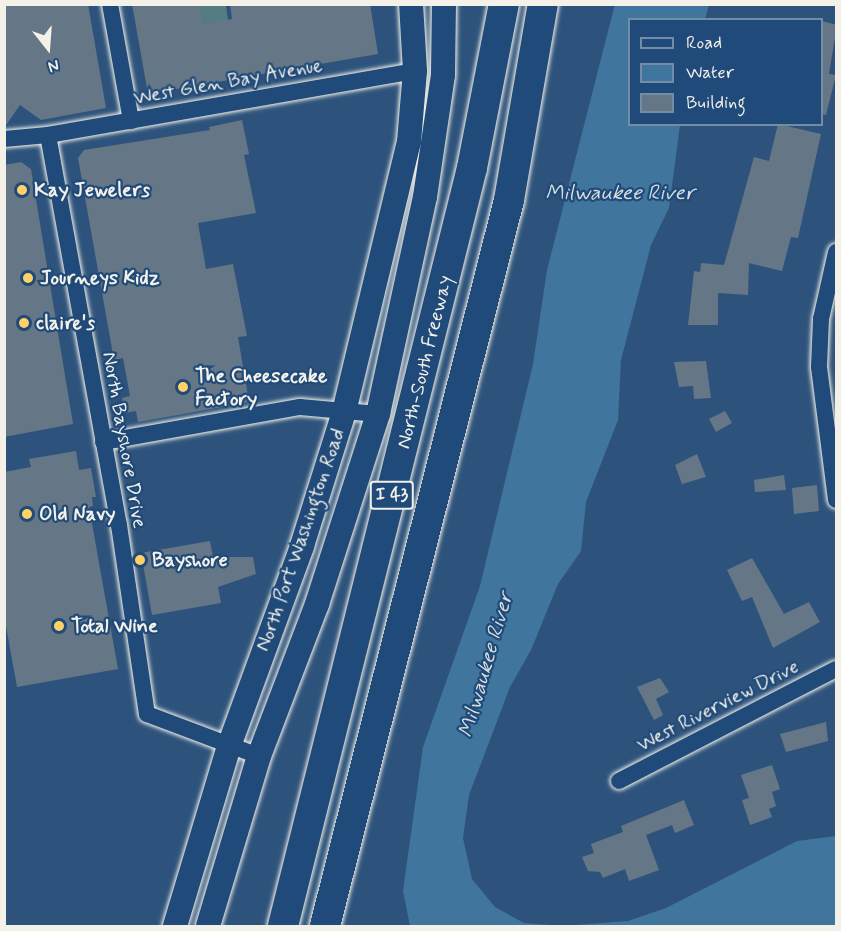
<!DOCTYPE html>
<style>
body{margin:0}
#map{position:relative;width:841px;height:931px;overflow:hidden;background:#2d537c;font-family:Mynerve,sans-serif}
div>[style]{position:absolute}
.green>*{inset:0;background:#547c83}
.water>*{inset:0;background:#40759d}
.building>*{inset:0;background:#657786}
.roads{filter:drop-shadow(0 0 2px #f4f1e8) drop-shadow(0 0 2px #f4f1e8)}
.street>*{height:16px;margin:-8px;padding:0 8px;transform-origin:8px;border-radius:8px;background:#1f4a7a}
.secondary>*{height:24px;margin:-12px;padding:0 12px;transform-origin:12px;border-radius:12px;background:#1f4a7a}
.highway>*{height:30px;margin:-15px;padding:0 15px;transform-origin:15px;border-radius:15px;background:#1f4a7a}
.dots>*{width:16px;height:16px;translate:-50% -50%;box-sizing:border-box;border:3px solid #1f4a7a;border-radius:50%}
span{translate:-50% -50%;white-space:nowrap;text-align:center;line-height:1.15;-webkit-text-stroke:4.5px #1f4a7a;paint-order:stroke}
.shield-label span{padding:2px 4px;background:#1f4a7a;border:2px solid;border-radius:4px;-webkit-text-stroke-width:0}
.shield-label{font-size:18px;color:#f4f1e8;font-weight:700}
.street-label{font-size:20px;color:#f4f1e8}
.poi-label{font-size:20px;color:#f4f1e8;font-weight:700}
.left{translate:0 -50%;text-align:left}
.water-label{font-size:21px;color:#d9dedd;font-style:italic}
.frame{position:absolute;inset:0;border:6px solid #f4f1e8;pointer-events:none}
.legend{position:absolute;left:628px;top:18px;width:195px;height:108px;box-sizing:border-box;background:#1f4a7a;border:2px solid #748da6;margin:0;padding:8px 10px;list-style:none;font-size:18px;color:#f4f1e8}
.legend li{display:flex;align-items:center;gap:12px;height:30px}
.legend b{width:30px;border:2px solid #748da6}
.north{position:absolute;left:18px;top:18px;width:60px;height:60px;-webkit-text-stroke:4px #1f4a7a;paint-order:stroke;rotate:163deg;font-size:16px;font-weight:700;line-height:24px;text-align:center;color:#f4f1e8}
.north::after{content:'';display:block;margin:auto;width:21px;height:27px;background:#f4f1e8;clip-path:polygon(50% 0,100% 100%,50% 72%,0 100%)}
</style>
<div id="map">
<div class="green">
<i style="clip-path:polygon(199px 5px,226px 5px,228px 20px,205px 27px,188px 9px)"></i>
</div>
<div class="water">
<i style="clip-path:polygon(615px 4px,709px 5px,705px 19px,630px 20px,630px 124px,680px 125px,669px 208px,651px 245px,621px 360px,618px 420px,586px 502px,581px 551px,558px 584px,531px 650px,510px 687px,469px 795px,463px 838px,472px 879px,495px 907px,524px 923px,562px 926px,628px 921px,666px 908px,797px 841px,836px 836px,836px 926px,410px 926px,403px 891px,423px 747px,480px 586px,533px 364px,547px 270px)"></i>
</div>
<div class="building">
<i style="clip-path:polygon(4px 4px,88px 4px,106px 108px,41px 120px,20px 105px,4px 128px)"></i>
<i style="clip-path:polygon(132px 4px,199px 4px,203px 24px,232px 19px,230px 4px,370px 4px,378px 54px,148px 94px)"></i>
<i style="clip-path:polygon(822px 21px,837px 25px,829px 74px,836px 75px,826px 115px,822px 114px)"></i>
<i style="clip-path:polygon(242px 120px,249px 154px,244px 155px,256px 213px,198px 223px,206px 269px,233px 264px,247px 336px,238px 337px,249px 402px,138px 422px,136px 411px,125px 413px,122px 398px,130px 396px,123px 358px,114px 360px,78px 158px,84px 150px,210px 130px,209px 127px)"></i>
<i style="clip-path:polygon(778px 124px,821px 134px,798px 238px,791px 237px,782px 271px,749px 263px,748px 295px,718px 293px,718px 325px,688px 325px,694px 271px,700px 272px,701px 263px,724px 265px,754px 157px,769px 161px)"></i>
<i style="clip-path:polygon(21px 162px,31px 169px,73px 424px,4px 437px,4px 165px)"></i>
<i style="clip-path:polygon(706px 361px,711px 398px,694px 399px,693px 386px,679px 387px,674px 362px)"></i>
<i style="clip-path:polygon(725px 411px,732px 423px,716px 432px,709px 419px)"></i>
<i style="clip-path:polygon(76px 451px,79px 470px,91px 468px,96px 497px,92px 497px,93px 506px,89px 507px,118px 669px,17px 687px,4px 615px,4px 472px,31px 467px,29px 459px)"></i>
<i style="clip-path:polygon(697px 454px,706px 477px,682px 484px,675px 465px)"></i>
<i style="clip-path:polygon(784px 475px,786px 490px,755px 492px,754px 480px)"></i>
<i style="clip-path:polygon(817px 485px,819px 511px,794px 514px,792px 488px)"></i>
<i style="clip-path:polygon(210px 541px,213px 557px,253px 557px,256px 574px,218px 587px,221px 603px,152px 615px,141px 553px)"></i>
<i style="clip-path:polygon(752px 558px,784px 614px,809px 602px,820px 622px,773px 648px,752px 597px,742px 601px,727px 570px)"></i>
<i style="clip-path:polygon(660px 678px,669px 692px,656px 699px,663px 715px,654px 720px,637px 687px)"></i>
<i style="clip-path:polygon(826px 722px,828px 741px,786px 752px,780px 734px)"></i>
<i style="clip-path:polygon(772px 765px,780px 789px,772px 792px,776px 806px,769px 809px,772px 817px,750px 825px,742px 800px,749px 798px,741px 775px)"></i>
<i style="clip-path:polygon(684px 800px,694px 825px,675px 833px,672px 825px,646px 835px,659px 870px,629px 881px,625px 869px,603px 878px,600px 872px,588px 871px,582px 857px,594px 853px,591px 844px,623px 832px,621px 826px)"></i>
</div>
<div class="roads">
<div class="street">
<i style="left:110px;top:4px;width:119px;rotate:79.8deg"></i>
<i style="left:48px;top:135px;width:373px;rotate:-9.9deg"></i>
<i style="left:4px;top:139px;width:44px;rotate:-5.2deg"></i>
<i style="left:48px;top:135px;width:396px;rotate:79.7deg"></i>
<i style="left:119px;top:525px;width:191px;rotate:81.6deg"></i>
<i style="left:147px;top:714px;width:120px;rotate:20.6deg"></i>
<i style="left:836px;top:252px;width:69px;rotate:102.6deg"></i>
<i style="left:821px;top:319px;width:48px;rotate:92.4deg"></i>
<i style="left:819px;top:367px;width:134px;rotate:82.7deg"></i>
<i style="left:103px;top:442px;width:200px;rotate:-10.1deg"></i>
<i style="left:300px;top:407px;width:78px;rotate:5.1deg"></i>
<i style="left:619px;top:781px;width:244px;rotate:-27.3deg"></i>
</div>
<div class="secondary">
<i style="left:175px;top:926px;width:188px;rotate:-73.3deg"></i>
<i style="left:229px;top:746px;width:213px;rotate:-69.9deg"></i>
<i style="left:302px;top:546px;width:140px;rotate:-72.6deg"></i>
<i style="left:344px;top:412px;width:278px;rotate:-76.5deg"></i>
<i style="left:409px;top:142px;width:71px;rotate:-85.2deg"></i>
<i style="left:415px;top:71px;width:67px;rotate:-93.4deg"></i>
<i style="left:208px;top:926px;width:177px;rotate:-73.3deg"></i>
<i style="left:259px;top:756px;width:163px;rotate:-69.1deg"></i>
<i style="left:317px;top:604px;width:200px;rotate:-72.2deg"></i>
<i style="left:378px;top:414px;width:222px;rotate:-77.8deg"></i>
<i style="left:425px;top:197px;width:123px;rotate:-81.6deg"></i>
<i style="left:443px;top:75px;width:71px;rotate:-89.2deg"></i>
</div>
<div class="highway">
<i style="left:283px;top:926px;width:781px;rotate:-76deg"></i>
<i style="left:472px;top:168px;width:167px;rotate:-79deg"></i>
<i style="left:325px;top:926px;width:749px;rotate:-75.78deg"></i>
<i style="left:509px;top:200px;width:199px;rotate:-80.2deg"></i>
</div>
</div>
<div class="dots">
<i style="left:22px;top:190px;background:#ffd166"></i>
<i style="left:28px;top:278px;background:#ffd166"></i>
<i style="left:24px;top:323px;background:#ffd166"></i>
<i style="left:183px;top:387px;background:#ffd166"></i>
<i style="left:27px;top:514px;background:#ffd166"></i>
<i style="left:140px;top:560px;background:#ffd166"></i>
<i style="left:59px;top:626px;background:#ffd166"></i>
</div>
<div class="shield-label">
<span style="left:392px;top:495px">I 43</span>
</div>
<div class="street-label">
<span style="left:228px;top:82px;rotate:-10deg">West Glen Bay Avenue</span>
<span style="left:425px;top:362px;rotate:-76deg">North-South Freeway</span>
<span style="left:124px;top:440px;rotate:80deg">North Bayshore Drive</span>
<span style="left:301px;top:540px;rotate:-71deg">North Port Washington Road</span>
<span style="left:718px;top:706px;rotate:-27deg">West Riverview Drive</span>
</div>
<div class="poi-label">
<span class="left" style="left:34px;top:190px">Kay Jewelers</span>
<span class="left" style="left:40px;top:278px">Journeys Kidz</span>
<span class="left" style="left:36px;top:323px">claire's</span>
<span class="left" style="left:195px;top:388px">The Cheesecake<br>Factory</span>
<span class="left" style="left:39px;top:514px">Old Navy</span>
<span class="left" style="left:152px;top:560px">Bayshore</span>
<span class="left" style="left:71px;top:626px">Total Wine</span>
</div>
<div class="water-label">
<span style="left:620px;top:193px">Milwaukee River</span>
<span style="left:486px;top:665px;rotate:-74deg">Milwaukee River</span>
</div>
<div class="frame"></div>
<ul class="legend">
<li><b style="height:8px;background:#1f4a7a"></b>Road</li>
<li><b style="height:16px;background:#40759d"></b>Water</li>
<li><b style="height:16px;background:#657786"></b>Building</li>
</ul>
<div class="north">N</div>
</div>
